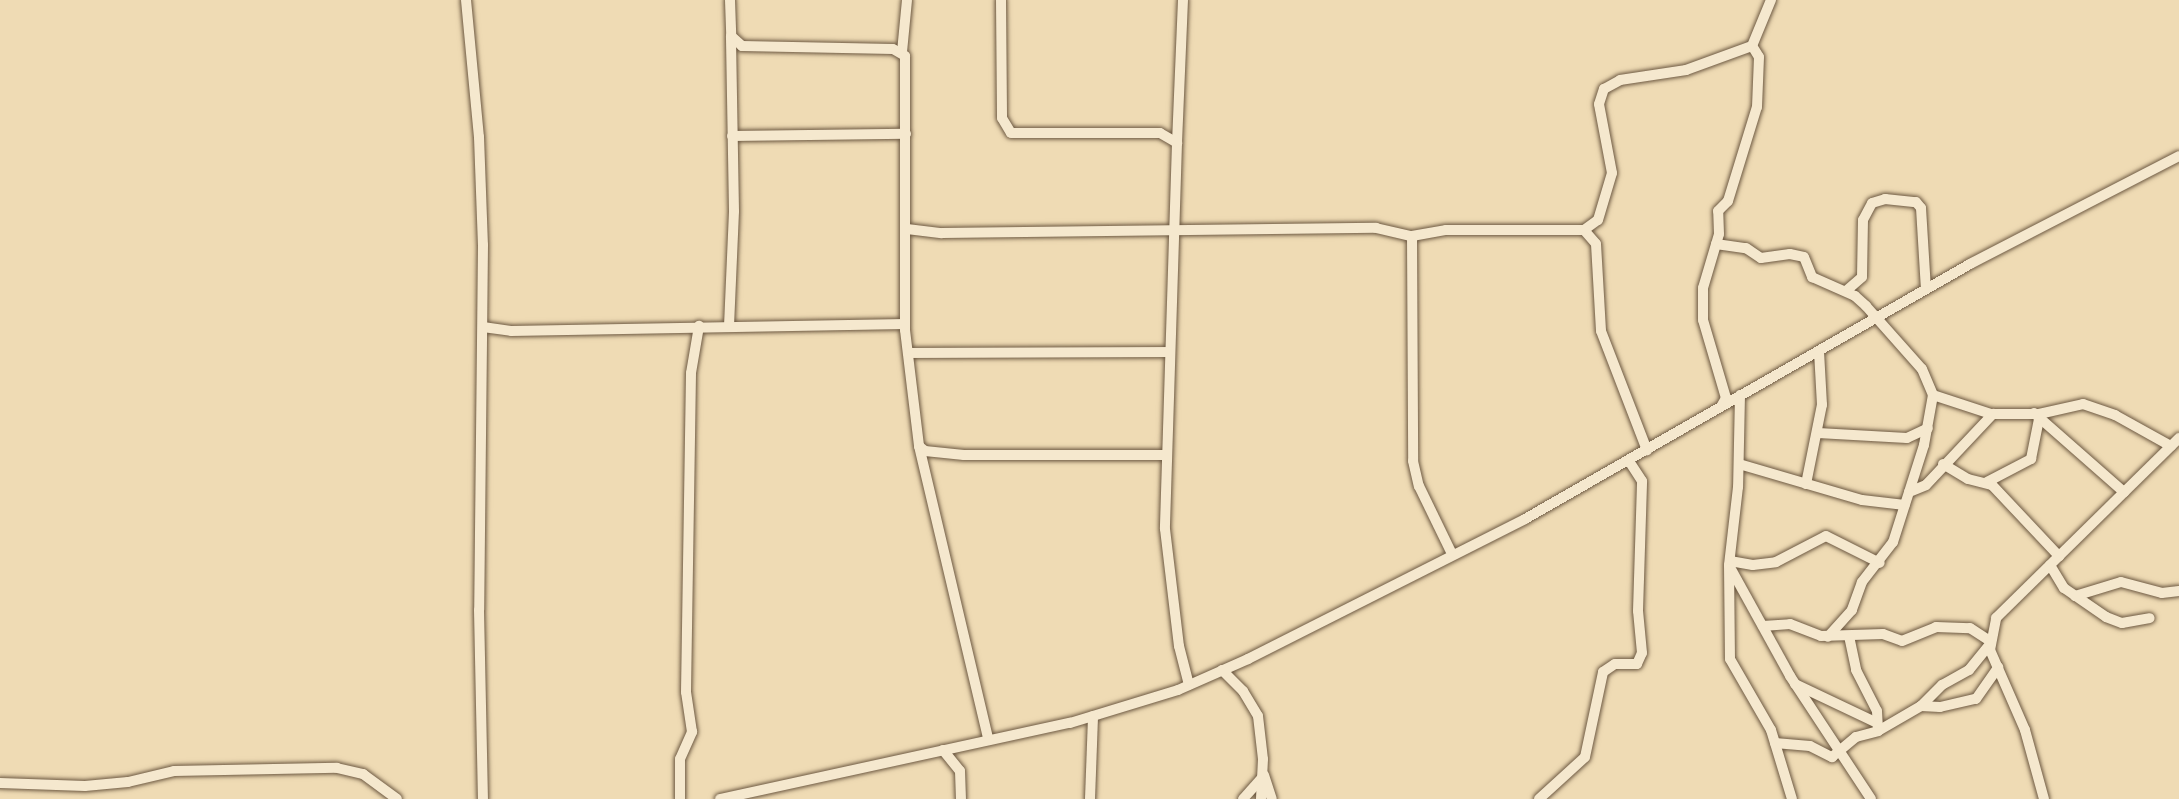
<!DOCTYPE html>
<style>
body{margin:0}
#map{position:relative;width:2179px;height:799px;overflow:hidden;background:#efdbb4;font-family:"IM FELL Double Pica",serif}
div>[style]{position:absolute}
.roads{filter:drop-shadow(0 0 2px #6d5942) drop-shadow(0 0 2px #6d5942)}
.minor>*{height:10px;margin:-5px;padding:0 5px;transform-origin:5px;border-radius:5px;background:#f5e8ce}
span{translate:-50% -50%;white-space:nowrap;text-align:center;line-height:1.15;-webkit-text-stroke:7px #f5e8ce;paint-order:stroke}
</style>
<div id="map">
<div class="roads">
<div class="minor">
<i style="left:466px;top:0;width:138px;rotate:84.6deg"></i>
<i style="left:479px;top:137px;width:108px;rotate:87.9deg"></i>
<i style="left:483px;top:245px;width:365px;rotate:90.6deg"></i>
<i style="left:479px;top:610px;width:189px;rotate:88.8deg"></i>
<i style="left:730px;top:0;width:36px;rotate:88deg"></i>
<i style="left:731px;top:36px;width:15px;rotate:42deg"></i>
<i style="left:742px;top:46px;width:151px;rotate:1.1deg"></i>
<i style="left:893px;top:49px;width:14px;rotate:30deg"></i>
<i style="left:905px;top:56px;width:274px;rotate:90deg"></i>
<i style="left:905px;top:330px;width:117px;rotate:83.1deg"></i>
<i style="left:919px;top:446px;width:8px;rotate:40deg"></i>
<i style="left:925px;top:451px;width:39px;rotate:6deg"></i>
<i style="left:964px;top:455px;width:203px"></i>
<i style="left:1001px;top:0;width:118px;rotate:89.5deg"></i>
<i style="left:1002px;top:118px;width:17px;rotate:59deg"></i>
<i style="left:1011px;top:133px;width:149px"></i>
<i style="left:1160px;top:133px;width:20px;rotate:30deg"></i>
<i style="left:1177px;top:143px;width:386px;rotate:91.8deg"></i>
<i style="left:1165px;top:529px;width:118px;rotate:83.2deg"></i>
<i style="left:1179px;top:646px;width:40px;rotate:75.6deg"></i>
<i style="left:902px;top:52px;width:52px;rotate:-84.5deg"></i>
<i style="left:732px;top:136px;width:174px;rotate:-0.7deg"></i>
<i style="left:1177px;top:143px;width:143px;rotate:-87.6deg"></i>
<i style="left:907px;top:229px;width:35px;rotate:7deg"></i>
<i style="left:942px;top:233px;width:434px;rotate:-0.7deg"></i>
<i style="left:1376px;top:228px;width:37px;rotate:13deg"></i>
<i style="left:1412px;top:236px;width:35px;rotate:-10deg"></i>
<i style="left:1446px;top:230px;width:138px"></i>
<i style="left:1584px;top:230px;width:17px;rotate:-36deg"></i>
<i style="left:1598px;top:220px;width:49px;rotate:-73.4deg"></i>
<i style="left:1612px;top:173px;width:70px;rotate:-100.7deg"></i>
<i style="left:1599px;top:104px;width:16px;rotate:-72deg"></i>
<i style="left:1604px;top:89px;width:18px;rotate:-29deg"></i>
<i style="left:1620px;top:80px;width:67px;rotate:-8.6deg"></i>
<i style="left:1686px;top:70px;width:70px;rotate:-20deg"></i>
<i style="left:1752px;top:46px;width:50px;rotate:-67.6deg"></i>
<i style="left:1584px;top:230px;width:18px;rotate:49deg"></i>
<i style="left:1596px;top:244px;width:87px;rotate:86.7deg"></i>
<i style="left:1601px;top:331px;width:128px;rotate:68.9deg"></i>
<i style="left:1412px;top:236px;width:225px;rotate:89.7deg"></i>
<i style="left:1413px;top:461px;width:26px;rotate:77deg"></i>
<i style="left:1419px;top:486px;width:76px;rotate:64.1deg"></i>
<i style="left:1716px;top:244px;width:30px;rotate:8deg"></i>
<i style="left:1746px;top:248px;width:18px;rotate:34deg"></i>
<i style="left:1761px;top:258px;width:29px;rotate:-8deg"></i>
<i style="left:1790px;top:254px;width:14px;rotate:12deg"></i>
<i style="left:1804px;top:257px;width:22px;rotate:68deg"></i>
<i style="left:1812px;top:277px;width:47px;rotate:23.8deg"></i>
<i style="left:1855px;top:296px;width:15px;rotate:42deg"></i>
<i style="left:1866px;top:306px;width:84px;rotate:48.4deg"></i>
<i style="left:1922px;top:369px;width:28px;rotate:67deg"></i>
<i style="left:1933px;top:395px;width:51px;rotate:100.2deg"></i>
<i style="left:1924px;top:445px;width:102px;rotate:107.7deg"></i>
<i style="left:1893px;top:542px;width:51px;rotate:127.8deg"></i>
<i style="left:1862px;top:582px;width:30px;rotate:110deg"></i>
<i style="left:1852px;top:610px;width:36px;rotate:132deg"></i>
<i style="left:1846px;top:291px;width:21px;rotate:-41deg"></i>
<i style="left:1862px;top:277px;width:57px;rotate:-89deg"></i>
<i style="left:1863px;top:220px;width:19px;rotate:-62deg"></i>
<i style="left:1872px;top:203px;width:14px;rotate:-17deg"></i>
<i style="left:1885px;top:199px;width:31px;rotate:6deg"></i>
<i style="left:1916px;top:202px;width:8px;rotate:50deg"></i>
<i style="left:1921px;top:208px;width:81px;rotate:86.5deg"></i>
<i style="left:729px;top:326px;width:115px;rotate:-87.5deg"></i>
<i style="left:734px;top:211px;width:175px;rotate:-91deg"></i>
<i style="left:483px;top:327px;width:28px;rotate:8deg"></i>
<i style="left:511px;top:331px;width:394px;rotate:-1deg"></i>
<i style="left:910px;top:353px;width:259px;rotate:-0.2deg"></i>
<i style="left:1740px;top:395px;width:92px;rotate:91.2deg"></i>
<i style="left:1738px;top:487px;width:79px;rotate:96.6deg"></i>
<i style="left:1729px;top:565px;width:94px;rotate:89.4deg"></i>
<i style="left:1730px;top:659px;width:82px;rotate:60deg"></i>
<i style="left:1771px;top:730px;width:72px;rotate:73.1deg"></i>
<i style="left:1933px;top:395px;width:61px;rotate:18.1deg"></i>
<i style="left:1991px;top:414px;width:48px"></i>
<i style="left:2039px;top:414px;width:45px;rotate:-12.8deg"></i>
<i style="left:2083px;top:404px;width:34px;rotate:19deg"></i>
<i style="left:2115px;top:415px;width:64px;rotate:29deg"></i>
<i style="left:1722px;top:405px;width:8px;rotate:-60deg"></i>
<i style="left:1726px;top:398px;width:81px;rotate:-106.4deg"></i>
<i style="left:1703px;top:320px;width:32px;rotate:-90deg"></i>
<i style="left:1703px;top:288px;width:56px;rotate:-73.5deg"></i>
<i style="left:1719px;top:234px;width:23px;rotate:-92deg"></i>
<i style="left:1718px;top:211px;width:14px;rotate:-45deg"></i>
<i style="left:1728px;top:201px;width:98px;rotate:-72.9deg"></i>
<i style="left:1757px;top:107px;width:50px;rotate:-87.7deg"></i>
<i style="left:1759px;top:57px;width:13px;rotate:-122deg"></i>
<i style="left:2034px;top:413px;width:120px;rotate:41.3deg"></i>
<i style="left:1818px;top:433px;width:89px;rotate:3.2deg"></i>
<i style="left:1907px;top:438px;width:23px;rotate:-25deg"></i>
<i style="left:919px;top:446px;width:301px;rotate:76.7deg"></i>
<i style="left:1739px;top:464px;width:128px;rotate:16.3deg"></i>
<i style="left:1862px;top:500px;width:43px;rotate:6.6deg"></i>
<i style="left:1943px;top:464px;width:29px;rotate:31deg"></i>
<i style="left:1968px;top:479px;width:25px;rotate:14deg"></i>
<i style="left:1992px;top:485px;width:98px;rotate:46.7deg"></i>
<i style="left:1987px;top:482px;width:50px;rotate:-27.6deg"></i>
<i style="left:2031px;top:459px;width:41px;rotate:-78.7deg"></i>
<i style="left:1806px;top:484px;width:81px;rotate:-78.6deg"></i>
<i style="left:1822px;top:405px;width:53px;rotate:-93.2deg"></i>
<i style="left:1909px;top:492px;width:18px;rotate:-22deg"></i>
<i style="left:1926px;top:485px;width:98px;rotate:-46.7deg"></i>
<i style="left:1730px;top:561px;width:23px;rotate:10deg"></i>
<i style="left:1753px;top:565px;width:23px;rotate:-7deg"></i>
<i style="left:1776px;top:562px;width:56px;rotate:-27.5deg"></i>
<i style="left:1826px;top:536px;width:60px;rotate:26.6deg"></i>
<i style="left:2050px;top:565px;width:27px;rotate:59deg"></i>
<i style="left:2064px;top:588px;width:51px;rotate:34.6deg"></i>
<i style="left:2106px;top:617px;width:17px;rotate:21deg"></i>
<i style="left:2122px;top:623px;width:28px;rotate:-10deg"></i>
<i style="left:1731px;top:569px;width:122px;rotate:61.1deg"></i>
<i style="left:1790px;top:676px;width:147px;rotate:56.6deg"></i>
<i style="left:2075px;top:596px;width:48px;rotate:-16.9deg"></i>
<i style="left:2121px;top:582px;width:42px;rotate:15deg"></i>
<i style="left:2162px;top:593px;width:17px;rotate:-7deg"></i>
<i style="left:1763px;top:626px;width:27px;rotate:-4deg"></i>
<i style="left:1790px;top:624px;width:33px;rotate:21deg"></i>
<i style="left:1821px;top:636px;width:62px;rotate:-1.8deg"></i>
<i style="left:1883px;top:634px;width:20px;rotate:20deg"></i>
<i style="left:1902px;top:641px;width:37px;rotate:-22deg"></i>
<i style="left:1936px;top:627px;width:34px;rotate:2deg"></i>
<i style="left:1970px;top:628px;width:24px;rotate:33deg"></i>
<i style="left:1849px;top:636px;width:35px;rotate:78deg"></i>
<i style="left:1856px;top:670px;width:46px;rotate:62.9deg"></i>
<i style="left:1877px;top:711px;width:20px;rotate:87deg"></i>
<i style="left:1222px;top:670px;width:30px;rotate:45deg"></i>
<i style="left:1243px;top:691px;width:29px;rotate:59deg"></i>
<i style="left:1258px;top:716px;width:43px;rotate:83.4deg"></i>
<i style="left:1263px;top:759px;width:40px;rotate:92.9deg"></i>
<i style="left:1795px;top:684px;width:91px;rotate:25.4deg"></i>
<i style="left:1921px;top:706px;width:19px;rotate:3deg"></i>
<i style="left:1940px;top:707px;width:37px;rotate:-13deg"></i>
<i style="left:1976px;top:699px;width:39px;rotate:-55deg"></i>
<i style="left:1775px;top:743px;width:35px;rotate:5deg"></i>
<i style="left:1810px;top:746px;width:25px;rotate:27deg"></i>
<i style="left:1832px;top:757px;width:31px;rotate:-40deg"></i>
<i style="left:1856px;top:737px;width:23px;rotate:-15deg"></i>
<i style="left:1878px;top:731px;width:50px;rotate:-30.2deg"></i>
<i style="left:1921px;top:706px;width:30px;rotate:-45deg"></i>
<i style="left:1942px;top:685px;width:31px;rotate:-29deg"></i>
<i style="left:1969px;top:670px;width:33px;rotate:-51deg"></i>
<i style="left:943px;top:750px;width:27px;rotate:51deg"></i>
<i style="left:960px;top:771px;width:28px;rotate:88deg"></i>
<i style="left:1264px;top:775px;width:25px;rotate:72deg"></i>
<i style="left:0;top:783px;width:85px;rotate:2deg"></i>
<i style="left:85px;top:786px;width:43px;rotate:-5.3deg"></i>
<i style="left:128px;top:782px;width:47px;rotate:-13.4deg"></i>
<i style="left:174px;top:771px;width:163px;rotate:-1.1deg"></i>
<i style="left:337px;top:768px;width:27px;rotate:13deg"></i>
<i style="left:363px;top:774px;width:42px;rotate:36.3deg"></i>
<i style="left:680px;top:799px;width:40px;rotate:-90deg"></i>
<i style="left:680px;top:759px;width:30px;rotate:-66deg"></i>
<i style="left:692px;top:732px;width:40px;rotate:-98.5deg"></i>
<i style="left:686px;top:692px;width:319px;rotate:-89.1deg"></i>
<i style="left:691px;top:373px;width:48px;rotate:-80.3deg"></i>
<i style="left:720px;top:799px;width:358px;rotate:-12.3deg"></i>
<i style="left:1070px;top:723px;width:113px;rotate:-17deg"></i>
<i style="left:1178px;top:690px;width:77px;rotate:-23.9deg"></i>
<i style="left:1248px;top:659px;width:310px;rotate:-26.8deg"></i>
<i style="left:1525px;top:519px;width:513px;rotate:-29.81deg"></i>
<i style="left:1970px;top:264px;width:235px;rotate:-27.3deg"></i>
<i style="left:1090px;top:799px;width:83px;rotate:-87.9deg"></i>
<i style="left:1243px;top:799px;width:30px;rotate:-48deg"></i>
<i style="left:1539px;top:799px;width:62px;rotate:-42.4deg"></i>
<i style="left:1585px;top:757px;width:87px;rotate:-78deg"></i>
<i style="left:1603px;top:672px;width:14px;rotate:-34deg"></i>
<i style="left:1615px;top:664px;width:22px"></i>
<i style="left:1637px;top:664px;width:12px;rotate:-66deg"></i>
<i style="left:1642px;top:653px;width:42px;rotate:-95.4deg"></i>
<i style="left:1638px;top:611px;width:130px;rotate:-88.2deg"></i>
<i style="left:1642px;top:481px;width:24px;rotate:-123deg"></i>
<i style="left:2044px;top:799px;width:72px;rotate:-105.4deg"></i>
<i style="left:2025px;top:730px;width:87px;rotate:-113.6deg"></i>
<i style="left:1990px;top:650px;width:33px;rotate:-79deg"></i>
<i style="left:1996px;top:618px;width:257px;rotate:-44.5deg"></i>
</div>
</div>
</div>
